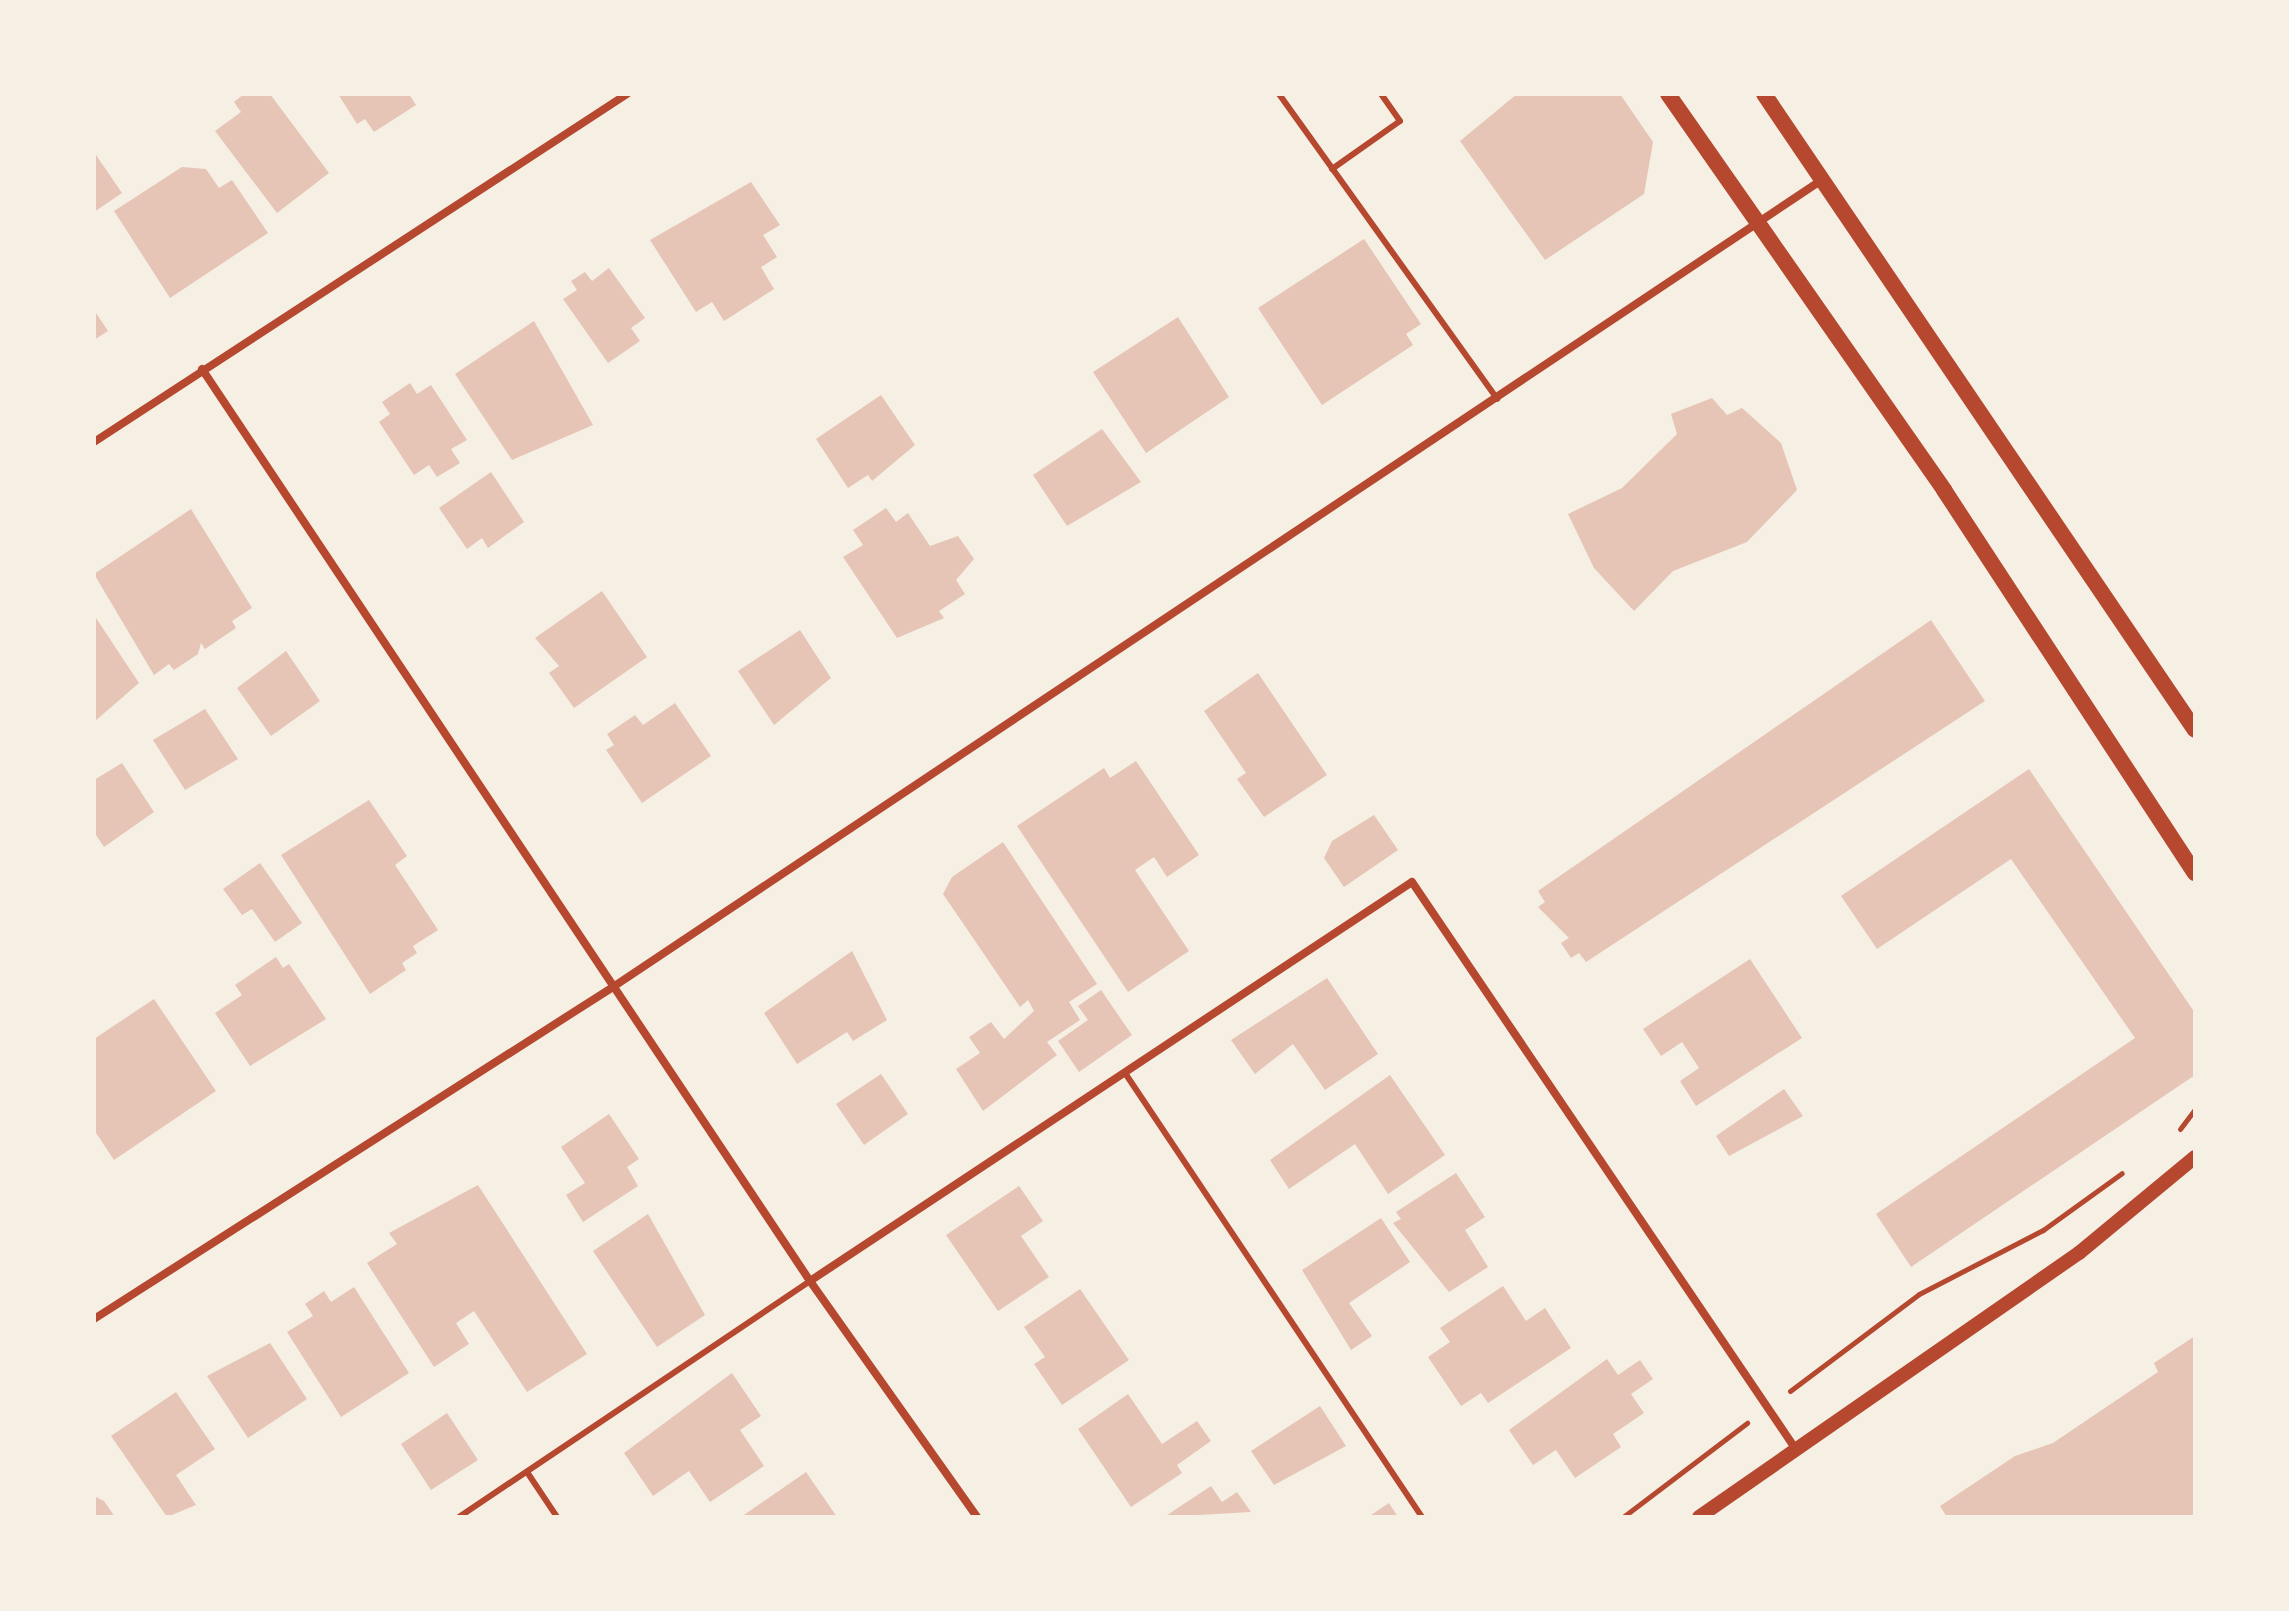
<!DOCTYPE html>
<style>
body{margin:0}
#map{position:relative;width:2289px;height:1611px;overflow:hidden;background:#f6efe4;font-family:"Noto Sans",sans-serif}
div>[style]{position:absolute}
.building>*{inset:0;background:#e6c5b7}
.path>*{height:5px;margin:-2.5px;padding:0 2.5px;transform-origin:2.5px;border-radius:2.5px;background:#b5482f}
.service>*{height:6px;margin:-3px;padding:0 3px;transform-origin:3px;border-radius:3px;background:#b5482f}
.minor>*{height:8px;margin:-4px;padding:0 4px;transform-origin:4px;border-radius:4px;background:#b5482f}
.tertiary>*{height:14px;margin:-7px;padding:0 7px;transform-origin:7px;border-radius:7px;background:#b5482f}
.secondary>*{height:16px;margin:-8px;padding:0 8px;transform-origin:8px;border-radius:8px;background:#b5482f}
span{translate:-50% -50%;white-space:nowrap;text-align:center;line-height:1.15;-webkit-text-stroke:6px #f6efe4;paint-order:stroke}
.frame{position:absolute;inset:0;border:96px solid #f6efe4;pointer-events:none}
</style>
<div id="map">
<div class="building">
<i style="clip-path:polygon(244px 94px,270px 94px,329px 173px,277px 213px,215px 131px,241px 112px,234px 102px)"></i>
<i style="clip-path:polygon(338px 94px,409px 94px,416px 105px,374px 132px,365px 119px,357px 124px)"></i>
<i style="clip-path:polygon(1517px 94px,1620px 94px,1653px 142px,1644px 194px,1545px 260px,1460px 141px)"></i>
<i style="clip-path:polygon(94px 152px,122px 193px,94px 212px)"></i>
<i style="clip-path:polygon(182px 167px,206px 169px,219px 188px,232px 180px,268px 233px,170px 298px,114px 211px)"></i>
<i style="clip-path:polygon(751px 182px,780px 225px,763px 235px,777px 257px,761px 267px,774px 289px,724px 321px,712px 302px,696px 312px,650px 240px)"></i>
<i style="clip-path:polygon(1364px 239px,1421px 324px,1406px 334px,1413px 345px,1322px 405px,1258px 308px)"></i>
<i style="clip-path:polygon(609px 268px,645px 318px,631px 328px,640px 341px,608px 363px,563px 299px,577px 290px,571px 281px,585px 272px,592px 281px)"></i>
<i style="clip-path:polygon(94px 310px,108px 331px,94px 340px)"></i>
<i style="clip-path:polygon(1178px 317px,1229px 397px,1146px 453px,1093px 372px)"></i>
<i style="clip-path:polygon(534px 321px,593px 425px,512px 460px,455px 374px)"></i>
<i style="clip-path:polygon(410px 383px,417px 394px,431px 385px,467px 440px,451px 449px,460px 463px,437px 477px,429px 465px,414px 475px,379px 422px,390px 414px,382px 402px)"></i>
<i style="clip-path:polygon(881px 395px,915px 445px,872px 481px,868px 475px,848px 488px,816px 439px)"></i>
<i style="clip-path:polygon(1712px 398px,1727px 415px,1742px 408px,1781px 443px,1797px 490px,1747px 542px,1673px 571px,1634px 611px,1594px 568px,1568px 514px,1622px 488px,1677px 434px,1671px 414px)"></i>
<i style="clip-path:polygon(1102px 429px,1141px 482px,1067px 526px,1033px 475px)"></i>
<i style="clip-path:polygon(491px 472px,524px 522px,488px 548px,482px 538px,467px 549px,439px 508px)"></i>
<i style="clip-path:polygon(886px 508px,896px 522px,908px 513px,930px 546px,958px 536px,974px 559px,956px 580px,965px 594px,939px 611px,944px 618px,897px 638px,843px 557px,863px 545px,853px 530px)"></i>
<i style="clip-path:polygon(191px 509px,252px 608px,232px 621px,236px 628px,205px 649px,201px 643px,198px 654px,174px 670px,169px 664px,154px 675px,94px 574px)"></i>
<i style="clip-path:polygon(602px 591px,647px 657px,574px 708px,549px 673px,559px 666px,535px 638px)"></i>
<i style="clip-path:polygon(94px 615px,139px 683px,94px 722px)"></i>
<i style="clip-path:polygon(1931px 620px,1985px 701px,1586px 962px,1579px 953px,1571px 958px,1561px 943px,1569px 938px,1538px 907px,1545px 902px,1538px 891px)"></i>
<i style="clip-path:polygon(800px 630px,831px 678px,774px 725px,738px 671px)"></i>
<i style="clip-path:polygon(286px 651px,320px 701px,271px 736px,237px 688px)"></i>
<i style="clip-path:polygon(1258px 673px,1327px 775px,1264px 817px,1237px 779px,1246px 773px,1204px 711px)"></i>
<i style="clip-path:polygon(675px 703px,711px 756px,642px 803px,606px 750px,614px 745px,607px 734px,635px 715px,643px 725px)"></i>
<i style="clip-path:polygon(205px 709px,238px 759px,185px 790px,153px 740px)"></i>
<i style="clip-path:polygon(1136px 761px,1199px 855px,1167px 877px,1154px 857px,1135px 870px,1189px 951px,1128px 992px,1017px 826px,1104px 768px,1110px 778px)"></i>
<i style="clip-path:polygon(122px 763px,154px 812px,104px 847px,94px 832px,94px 780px)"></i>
<i style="clip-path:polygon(2029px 769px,2195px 1013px,2195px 1075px,1911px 1267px,1876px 1214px,2135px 1038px,2011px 859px,1877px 949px,1841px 896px)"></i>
<i style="clip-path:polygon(369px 800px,407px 856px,395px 865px,438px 930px,413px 946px,417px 953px,402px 963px,406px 970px,370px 994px,281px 855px)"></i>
<i style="clip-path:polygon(1374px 815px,1398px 850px,1344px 887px,1324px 858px,1332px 841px)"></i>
<i style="clip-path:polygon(1003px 842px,1097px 984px,1069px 1002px,1080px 1020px,1047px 1042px,1057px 1055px,983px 1111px,956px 1069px,980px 1053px,969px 1037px,991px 1022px,1004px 1039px,1034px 1011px,1028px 1000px,1020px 1007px,943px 894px,952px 877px)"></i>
<i style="clip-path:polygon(260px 863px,302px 923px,275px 942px,252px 909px,242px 915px,223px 889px)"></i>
<i style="clip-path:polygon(852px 951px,887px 1020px,853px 1041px,847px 1032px,797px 1064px,764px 1013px)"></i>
<i style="clip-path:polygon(276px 957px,283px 968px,289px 964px,326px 1019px,250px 1066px,215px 1013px,242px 995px,235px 985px)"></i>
<i style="clip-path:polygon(1750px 959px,1802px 1038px,1696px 1106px,1680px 1081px,1699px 1068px,1682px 1042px,1661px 1056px,1643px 1029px)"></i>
<i style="clip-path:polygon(1327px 978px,1378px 1054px,1325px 1090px,1293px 1044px,1255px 1074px,1231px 1040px)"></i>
<i style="clip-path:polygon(1101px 990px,1132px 1035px,1079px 1072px,1058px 1041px,1088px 1020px,1078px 1006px)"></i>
<i style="clip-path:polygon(154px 999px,216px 1091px,114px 1160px,94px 1130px,94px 1039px)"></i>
<i style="clip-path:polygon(881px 1074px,908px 1114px,864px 1145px,836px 1104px)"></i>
<i style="clip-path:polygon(1390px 1075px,1445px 1155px,1388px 1194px,1355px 1144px,1289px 1189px,1270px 1160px)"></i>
<i style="clip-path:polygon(1784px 1089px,1803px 1116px,1729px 1156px,1716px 1136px)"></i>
<i style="clip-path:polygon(609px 1114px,639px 1159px,627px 1167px,638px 1186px,583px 1222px,566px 1195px,585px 1183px,561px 1147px)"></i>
<i style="clip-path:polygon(1456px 1173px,1485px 1217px,1465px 1230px,1488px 1267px,1449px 1292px,1393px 1223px,1401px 1219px,1396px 1212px)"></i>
<i style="clip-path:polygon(478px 1185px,587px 1354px,527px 1392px,474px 1311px,456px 1323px,469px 1344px,434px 1367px,367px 1263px,397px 1244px,389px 1233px)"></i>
<i style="clip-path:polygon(1019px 1186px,1043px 1221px,1021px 1236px,1049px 1277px,998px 1311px,946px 1235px)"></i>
<i style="clip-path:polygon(648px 1214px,705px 1315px,657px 1347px,593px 1251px)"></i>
<i style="clip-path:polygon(1381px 1218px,1410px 1262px,1349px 1303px,1372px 1336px,1351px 1350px,1302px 1270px)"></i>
<i style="clip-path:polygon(1503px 1286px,1526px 1321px,1545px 1308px,1571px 1348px,1488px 1403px,1481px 1393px,1461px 1406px,1428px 1357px,1450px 1342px,1440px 1328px)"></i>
<i style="clip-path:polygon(354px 1287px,409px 1373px,341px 1417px,287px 1332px,313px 1316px,305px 1304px,324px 1291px,331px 1302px)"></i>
<i style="clip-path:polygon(1080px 1289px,1129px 1360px,1062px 1405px,1034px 1364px,1045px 1357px,1024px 1327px)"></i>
<i style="clip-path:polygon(2195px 1336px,2195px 1517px,1947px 1517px,1940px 1506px,2015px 1456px,2053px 1443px,2158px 1372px,2154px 1363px)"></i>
<i style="clip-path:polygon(270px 1343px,307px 1399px,248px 1438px,207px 1376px)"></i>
<i style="clip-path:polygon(1607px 1359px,1618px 1375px,1640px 1360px,1653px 1379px,1631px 1394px,1644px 1413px,1613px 1434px,1621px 1447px,1575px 1478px,1556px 1450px,1533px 1465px,1509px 1430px)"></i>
<i style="clip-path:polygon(732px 1373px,761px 1416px,740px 1430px,764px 1466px,710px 1502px,689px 1471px,653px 1496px,624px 1453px)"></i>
<i style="clip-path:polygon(176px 1392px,215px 1449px,176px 1475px,196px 1505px,167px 1517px,111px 1436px)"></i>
<i style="clip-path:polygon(1128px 1394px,1162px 1444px,1197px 1421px,1211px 1441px,1177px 1465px,1182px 1473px,1131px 1507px,1078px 1429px)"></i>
<i style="clip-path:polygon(1320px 1406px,1346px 1446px,1274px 1485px,1251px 1451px)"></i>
<i style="clip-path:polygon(447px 1413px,478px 1460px,431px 1490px,401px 1444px)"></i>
<i style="clip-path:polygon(806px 1472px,837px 1517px,741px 1517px)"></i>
<i style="clip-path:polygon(1211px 1486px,1222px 1502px,1237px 1492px,1251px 1512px,1164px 1517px)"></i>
<i style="clip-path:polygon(94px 1496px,104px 1501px,115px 1517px,94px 1517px)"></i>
<i style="clip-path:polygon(1389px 1503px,1398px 1517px,1368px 1517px)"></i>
</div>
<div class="path">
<i style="left:2180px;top:1129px;width:25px;rotate:-53deg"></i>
<i style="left:1790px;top:1391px;width:161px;rotate:-36.9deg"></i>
<i style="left:1919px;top:1294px;width:140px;rotate:-27.3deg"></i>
<i style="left:2043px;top:1230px;width:97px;rotate:-35.8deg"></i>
<i style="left:1623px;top:1517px;width:156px;rotate:-37.2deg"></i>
</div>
<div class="service">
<i style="left:1279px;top:94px;width:375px;rotate:54.4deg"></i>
<i style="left:1332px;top:169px;width:83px;rotate:-35.2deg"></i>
<i style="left:1400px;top:121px;width:33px;rotate:-125deg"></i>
<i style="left:1125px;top:1073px;width:534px;rotate:56.22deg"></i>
<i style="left:527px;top:1472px;width:54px;rotate:56.3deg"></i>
<i style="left:459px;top:1517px;width:423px;rotate:-33.9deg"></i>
</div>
<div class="minor">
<i style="left:202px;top:369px;width:1096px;rotate:56.31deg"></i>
<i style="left:810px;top:1281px;width:289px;rotate:54.7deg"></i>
<i style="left:94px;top:442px;width:637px;rotate:-33.14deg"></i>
<i style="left:810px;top:1281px;width:722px;rotate:-33.54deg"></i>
<i style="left:1412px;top:882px;width:687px;rotate:55.92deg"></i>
<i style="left:94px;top:1319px;width:616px;rotate:-32.61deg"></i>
<i style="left:613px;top:987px;width:1455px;rotate:-33.73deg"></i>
</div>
<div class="tertiary">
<i style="left:1699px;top:1517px;width:463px;rotate:-34.8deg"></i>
<i style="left:2079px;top:1253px;width:151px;rotate:-39.6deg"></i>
</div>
<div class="secondary">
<i style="left:1668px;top:94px;width:483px;rotate:55.1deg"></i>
<i style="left:1944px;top:490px;width:458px;rotate:56.8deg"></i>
<i style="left:1764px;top:94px;width:768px;rotate:55.88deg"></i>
</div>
<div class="frame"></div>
</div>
